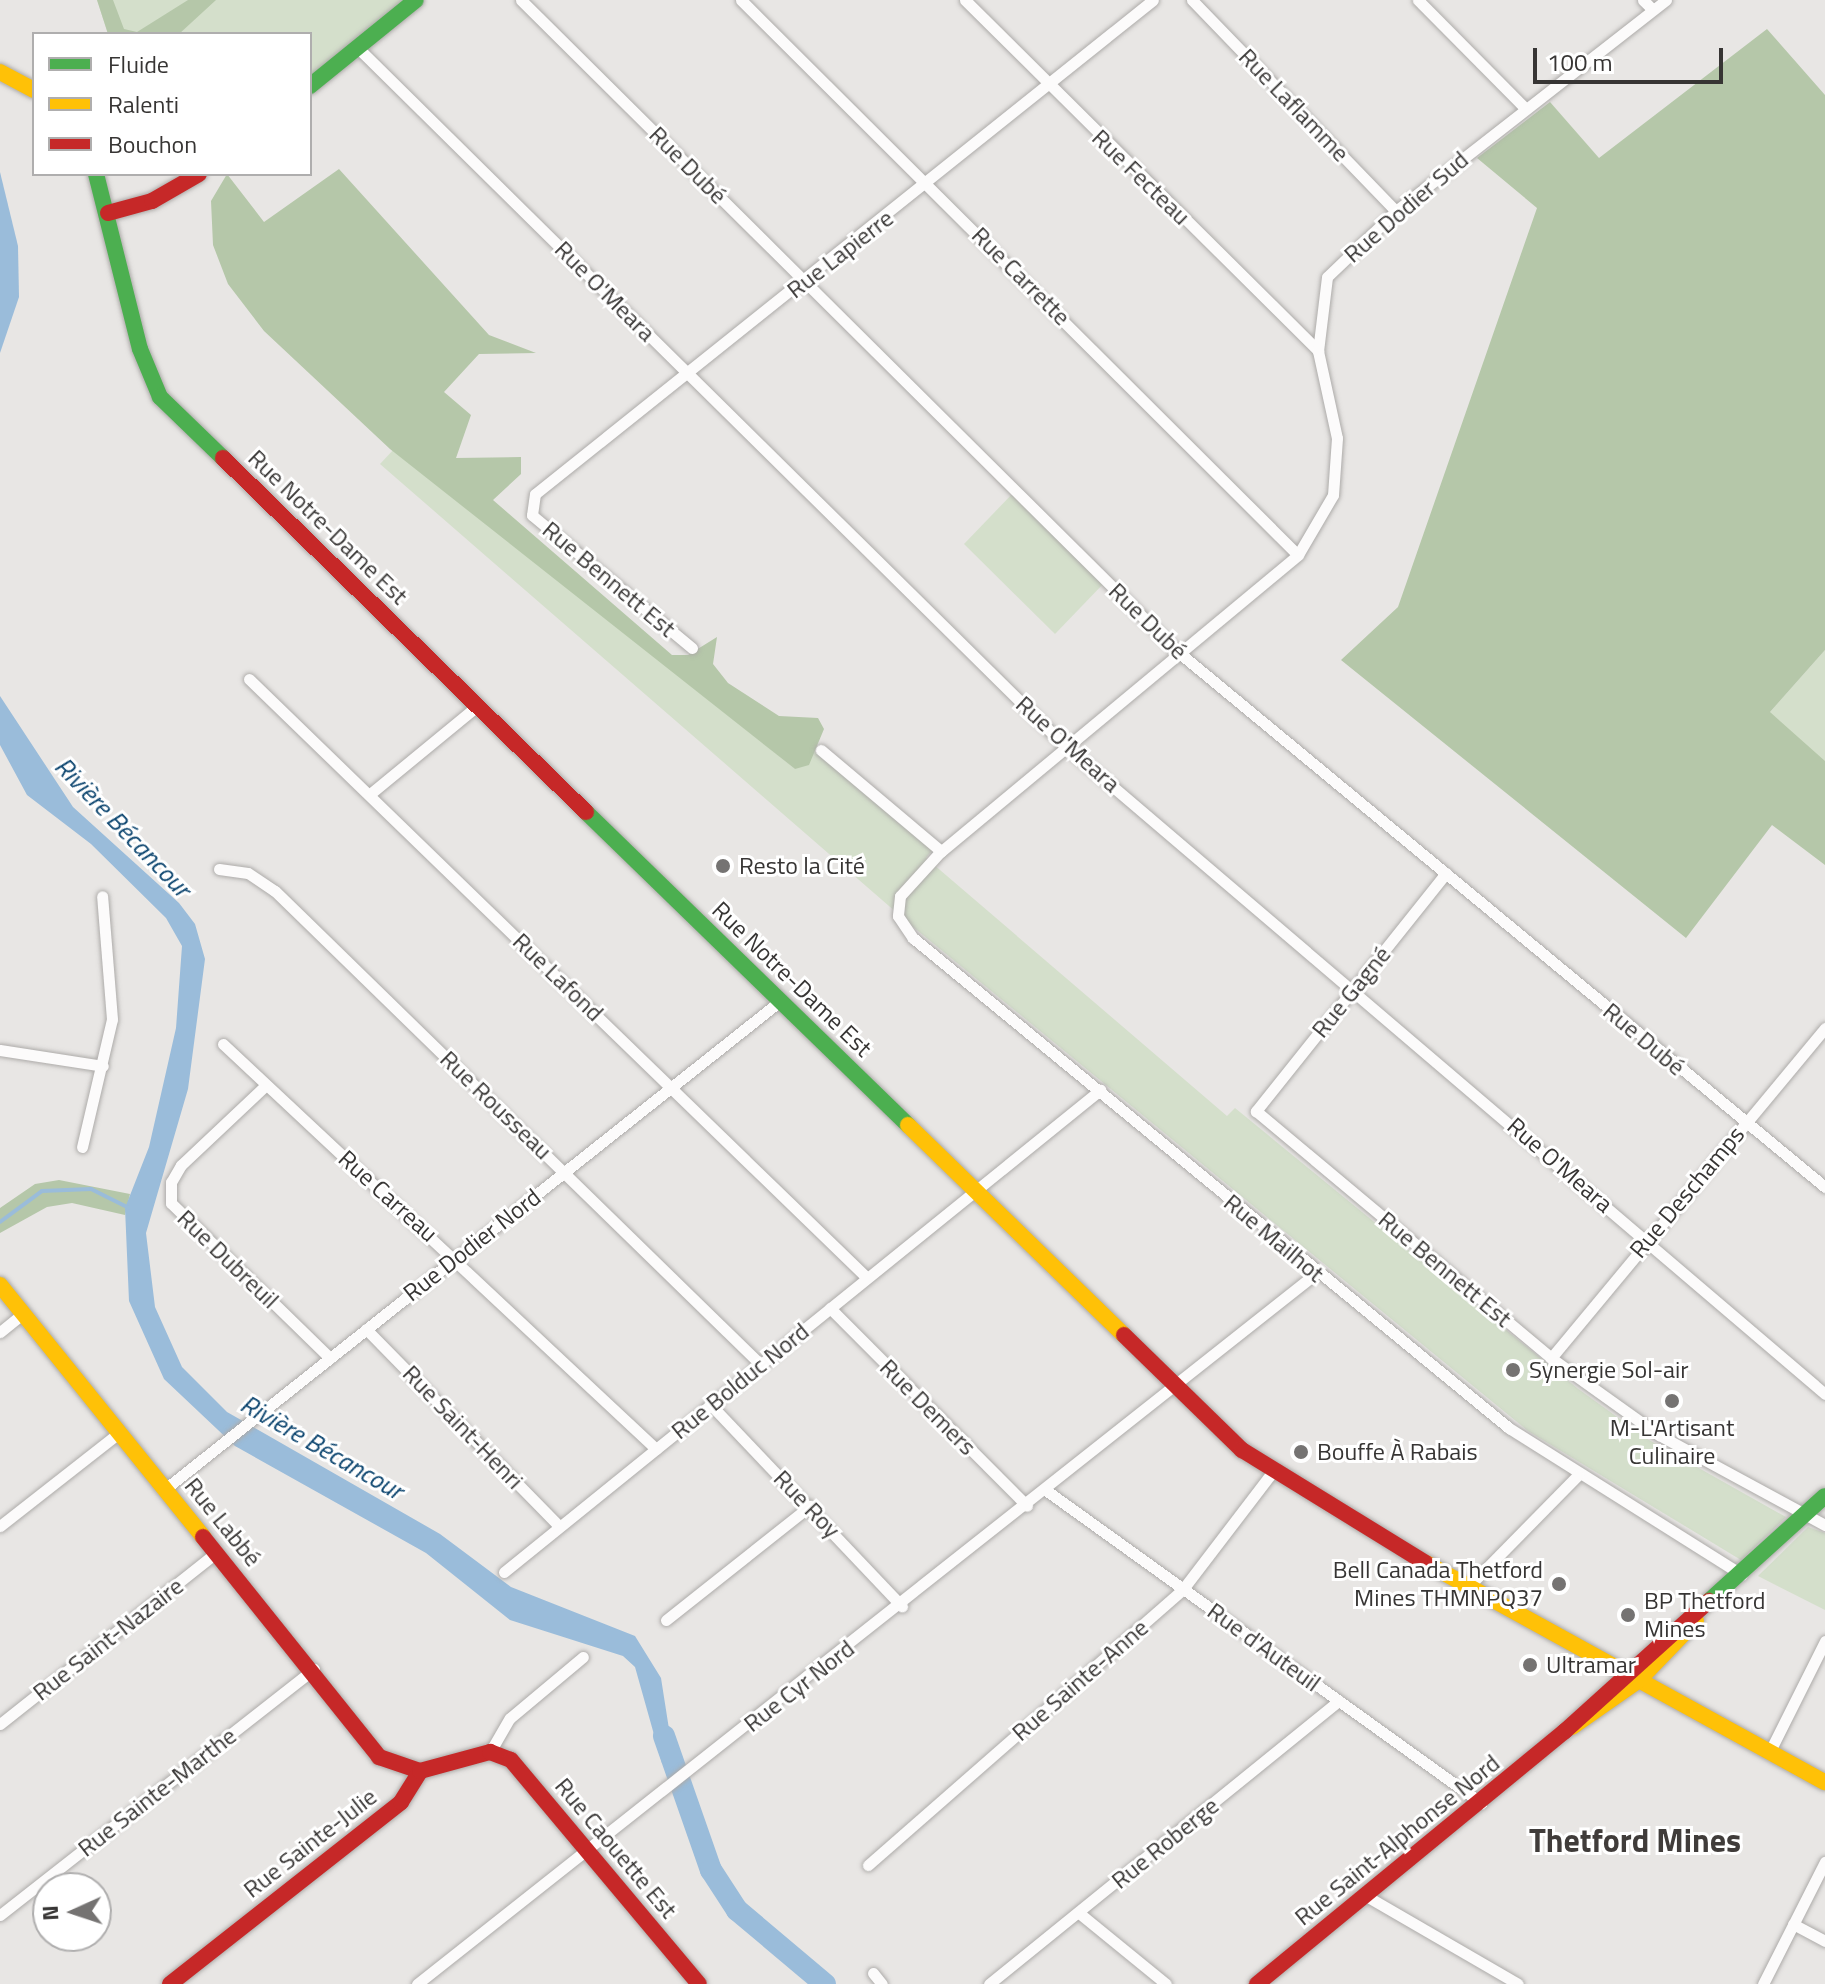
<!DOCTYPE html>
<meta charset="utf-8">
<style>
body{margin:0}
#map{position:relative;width:1825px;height:1984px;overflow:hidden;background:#e8e6e4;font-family:"Titillium Web",sans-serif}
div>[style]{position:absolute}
.green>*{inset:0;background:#d4dfcb}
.forest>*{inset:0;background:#b5c7a9}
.water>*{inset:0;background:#9abcda}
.stream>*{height:4px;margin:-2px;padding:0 2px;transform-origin:2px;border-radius:2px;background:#9abcda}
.river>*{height:22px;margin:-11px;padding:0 11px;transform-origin:11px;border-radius:11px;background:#9abcda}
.roads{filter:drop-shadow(0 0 2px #adaba9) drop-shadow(0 0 2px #adaba9)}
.street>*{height:11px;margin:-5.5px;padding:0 5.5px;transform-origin:5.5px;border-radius:5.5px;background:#fcfbfb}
.fast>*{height:16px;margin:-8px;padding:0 8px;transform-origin:8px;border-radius:8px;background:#4caf50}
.slow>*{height:16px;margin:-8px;padding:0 8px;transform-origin:8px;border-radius:8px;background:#ffc107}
.jam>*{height:16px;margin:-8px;padding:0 8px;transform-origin:8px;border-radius:8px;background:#c62828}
.dots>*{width:22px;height:22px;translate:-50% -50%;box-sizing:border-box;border:4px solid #fff;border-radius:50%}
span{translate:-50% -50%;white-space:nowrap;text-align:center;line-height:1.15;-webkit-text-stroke:6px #fff;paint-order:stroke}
.street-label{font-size:24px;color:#373534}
.poi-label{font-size:24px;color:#373534}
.left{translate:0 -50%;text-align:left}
.right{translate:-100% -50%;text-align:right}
.water-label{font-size:26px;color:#0c456f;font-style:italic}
.district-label{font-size:32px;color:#403c3a;font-weight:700}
.legend{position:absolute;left:32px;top:32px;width:280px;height:144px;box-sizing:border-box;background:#fff;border:2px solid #afaeae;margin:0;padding:10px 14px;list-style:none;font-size:24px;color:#373534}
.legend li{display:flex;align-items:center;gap:16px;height:40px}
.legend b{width:40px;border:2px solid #afaeae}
.north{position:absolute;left:32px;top:1872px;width:80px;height:80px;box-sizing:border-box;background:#fff;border:2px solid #afaeae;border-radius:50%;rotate:267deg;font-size:22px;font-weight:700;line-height:32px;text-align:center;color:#373534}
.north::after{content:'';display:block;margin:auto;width:28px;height:36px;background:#757372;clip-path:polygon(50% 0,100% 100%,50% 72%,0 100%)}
.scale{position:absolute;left:1533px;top:48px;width:190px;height:36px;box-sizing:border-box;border:4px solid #373534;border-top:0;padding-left:10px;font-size:24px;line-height:28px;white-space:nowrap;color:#373534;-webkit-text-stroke:6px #fff;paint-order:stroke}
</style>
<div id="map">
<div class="green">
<i style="clip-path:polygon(97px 0,416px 0,310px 86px,310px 34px,108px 34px)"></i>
<i style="clip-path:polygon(395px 448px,795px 769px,813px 750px,932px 850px,926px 858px,1227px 1116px,1235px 1108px,1577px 1388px,1649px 1440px,1786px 1517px,1741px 1560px,1528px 1431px,912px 926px,380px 464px)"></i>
<i style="clip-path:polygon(1015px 491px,1106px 581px,1055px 634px,964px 544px)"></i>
<i style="clip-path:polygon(1825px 650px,1825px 865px,1770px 712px)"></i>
<i style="clip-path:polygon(1808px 1527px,1825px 1533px,1825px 1610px,1758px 1576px)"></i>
</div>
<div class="forest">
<i style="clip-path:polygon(97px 0,113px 0,124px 29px,137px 32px,188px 0,216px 0,179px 34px,108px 34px)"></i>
<i style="clip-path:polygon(1767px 29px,1825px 95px,1825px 650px,1770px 712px,1825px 761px,1825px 865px,1772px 825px,1686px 938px,1341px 660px,1398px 607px,1537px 208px,1477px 158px,1550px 102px,1599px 158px)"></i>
<i style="clip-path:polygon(339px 169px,489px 335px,536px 353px,479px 354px,444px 392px,471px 415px,456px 458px,521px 457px,521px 474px,493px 500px,672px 655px,688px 655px,717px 637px,713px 664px,728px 683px,779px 716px,818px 718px,824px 729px,809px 765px,795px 769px,390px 449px,264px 331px,228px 284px,213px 245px,211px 201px,227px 174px,264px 222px)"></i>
<i style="clip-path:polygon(59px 1180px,130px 1194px,125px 1215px,72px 1203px,47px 1207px,0 1233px,0 1208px,35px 1184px)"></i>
</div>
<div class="water">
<i style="clip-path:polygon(0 172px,18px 246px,19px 297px,0 353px)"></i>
<i style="clip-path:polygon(0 696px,73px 807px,179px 903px,195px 924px,205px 959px,188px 1089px,146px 1233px,155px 1307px,182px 1367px,227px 1412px,440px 1534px,511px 1587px,635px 1636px,661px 1678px,674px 1761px,662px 1763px,635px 1667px,623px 1656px,510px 1620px,426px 1553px,235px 1446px,164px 1379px,129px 1301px,125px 1208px,149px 1147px,176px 1028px,182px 946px,166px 918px,91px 844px,27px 795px,0 745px)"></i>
</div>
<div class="stream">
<i style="left:0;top:1222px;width:52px;rotate:-36.4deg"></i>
<i style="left:42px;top:1191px;width:49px;rotate:-2.3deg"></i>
<i style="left:91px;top:1189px;width:42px;rotate:26.6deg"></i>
</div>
<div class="river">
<i style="left:664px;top:1736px;width:142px;rotate:70.7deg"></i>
<i style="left:711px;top:1870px;width:48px;rotate:57deg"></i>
<i style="left:737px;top:1910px;width:115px;rotate:40.1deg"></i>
</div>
<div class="roads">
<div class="street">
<i style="left:521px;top:0;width:924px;rotate:44.78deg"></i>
<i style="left:1177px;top:651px;width:841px;rotate:39.6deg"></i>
<i style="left:741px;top:0;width:786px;rotate:44.9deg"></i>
<i style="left:965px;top:0;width:498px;rotate:44.8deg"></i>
<i style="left:1192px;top:0;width:293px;rotate:46deg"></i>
<i style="left:1418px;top:0;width:152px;rotate:45.3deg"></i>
<i style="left:1643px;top:0;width:13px;rotate:45deg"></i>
<i style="left:1666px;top:0;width:343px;rotate:142deg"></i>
<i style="left:1396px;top:211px;width:95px;rotate:136.3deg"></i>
<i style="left:1327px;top:277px;width:75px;rotate:96.9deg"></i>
<i style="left:1318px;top:351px;width:89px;rotate:77.7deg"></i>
<i style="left:1337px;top:438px;width:57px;rotate:94deg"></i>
<i style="left:1333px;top:495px;width:69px;rotate:120.3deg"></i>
<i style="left:1298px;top:555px;width:464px;rotate:140.3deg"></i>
<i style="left:941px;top:851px;width:61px;rotate:132.3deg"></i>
<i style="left:900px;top:896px;width:20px;rotate:96deg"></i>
<i style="left:898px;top:916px;width:27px;rotate:56deg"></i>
<i style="left:913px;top:938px;width:772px;rotate:39.43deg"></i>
<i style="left:1509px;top:1428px;width:275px;rotate:32.2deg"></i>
<i style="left:356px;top:46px;width:995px;rotate:44.63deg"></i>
<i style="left:1064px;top:745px;width:1000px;rotate:40.46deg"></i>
<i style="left:692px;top:648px;width:208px;rotate:-140.3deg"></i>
<i style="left:532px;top:515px;width:21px;rotate:-82deg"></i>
<i style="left:535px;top:494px;width:791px;rotate:-38.64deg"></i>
<i style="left:249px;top:679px;width:859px;rotate:44.1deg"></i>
<i style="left:821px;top:750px;width:157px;rotate:40.1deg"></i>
<i style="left:370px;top:794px;width:139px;rotate:-39.4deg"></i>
<i style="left:219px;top:869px;width:29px;rotate:8deg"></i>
<i style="left:248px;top:873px;width:32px;rotate:34deg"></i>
<i style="left:275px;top:891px;width:677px;rotate:44.28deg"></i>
<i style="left:1446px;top:873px;width:305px;rotate:128.6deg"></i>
<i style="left:1256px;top:1111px;width:385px;rotate:39.9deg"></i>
<i style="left:1551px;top:1358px;width:133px;rotate:35.5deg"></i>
<i style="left:1659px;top:1435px;width:189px;rotate:28.5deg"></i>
<i style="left:223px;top:1044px;width:593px;rotate:43.09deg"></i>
<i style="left:0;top:1050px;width:104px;rotate:8.8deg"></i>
<i style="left:266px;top:1085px;width:117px;rotate:136.7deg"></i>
<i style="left:181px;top:1165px;width:20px;rotate:120deg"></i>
<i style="left:171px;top:1182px;width:21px;rotate:90deg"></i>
<i style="left:171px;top:1203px;width:222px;rotate:44.3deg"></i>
<i style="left:82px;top:1147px;width:131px;rotate:-76.8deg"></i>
<i style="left:112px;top:1019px;width:123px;rotate:-94.6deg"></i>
<i style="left:830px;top:1308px;width:279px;rotate:45.1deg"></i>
<i style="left:366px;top:1329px;width:276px;rotate:45.6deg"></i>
<i style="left:0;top:1332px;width:28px;rotate:-39deg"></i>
<i style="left:1551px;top:1358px;width:429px;rotate:-50.3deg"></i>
<i style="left:710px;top:1404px;width:279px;rotate:46.5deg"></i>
<i style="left:165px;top:1489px;width:785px;rotate:-38.43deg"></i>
<i style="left:1047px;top:1491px;width:535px;rotate:35.71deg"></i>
<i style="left:0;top:1526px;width:152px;rotate:-38.1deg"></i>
<i style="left:504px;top:1572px;width:767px;rotate:-38.96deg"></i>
<i style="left:1467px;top:1588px;width:158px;rotate:-45.5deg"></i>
<i style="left:666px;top:1620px;width:184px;rotate:-38.4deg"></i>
<i style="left:0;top:1724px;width:275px;rotate:-38.4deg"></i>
<i style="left:1770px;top:1751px;width:123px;rotate:-63.4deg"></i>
<i style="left:490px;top:1752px;width:39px;rotate:-60deg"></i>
<i style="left:510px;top:1718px;width:95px;rotate:-39.9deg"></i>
<i style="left:868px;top:1865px;width:419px;rotate:-41.2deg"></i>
<i style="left:1183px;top:1589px;width:145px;rotate:-52.6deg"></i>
<i style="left:1368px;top:1897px;width:173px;rotate:30.1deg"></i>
<i style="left:1079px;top:1913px;width:112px;rotate:39.2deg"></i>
<i style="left:0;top:1915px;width:399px;rotate:-38.1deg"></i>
<i style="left:1793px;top:1924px;width:36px;rotate:28deg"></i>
<i style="left:873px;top:1973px;width:14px;rotate:51deg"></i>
<i style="left:417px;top:1984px;width:1145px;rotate:-38.33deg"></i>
<i style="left:989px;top:1984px;width:450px;rotate:-39deg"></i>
<i style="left:1763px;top:1984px;width:137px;rotate:-63.1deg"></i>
</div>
<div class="fast">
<i style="left:310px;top:86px;width:136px;rotate:-39.1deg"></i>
<i style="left:96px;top:174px;width:180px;rotate:75.9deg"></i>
<i style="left:140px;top:349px;width:52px;rotate:67.4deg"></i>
<i style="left:160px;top:397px;width:88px;rotate:44.1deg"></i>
<i style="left:586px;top:812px;width:449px;rotate:44.2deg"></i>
<i style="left:1709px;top:1601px;width:156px;rotate:-42.2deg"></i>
</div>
<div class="slow">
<i style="left:0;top:72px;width:38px;rotate:28deg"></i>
<i style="left:908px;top:1125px;width:301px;rotate:44.2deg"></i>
<i style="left:0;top:1285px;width:324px;rotate:51.1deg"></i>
<i style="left:1426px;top:1563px;width:455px;rotate:28.8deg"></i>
<i style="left:1572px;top:1727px;width:82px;rotate:-35deg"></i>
<i style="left:1639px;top:1680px;width:82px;rotate:-46deg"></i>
</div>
<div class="jam">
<i style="left:108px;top:213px;width:46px;rotate:-15.3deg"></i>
<i style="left:152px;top:201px;width:54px;rotate:-29.9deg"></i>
<i style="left:223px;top:458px;width:507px;rotate:44.28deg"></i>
<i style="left:1124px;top:1335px;width:165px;rotate:44.3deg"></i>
<i style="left:1242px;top:1450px;width:216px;rotate:31.6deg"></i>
<i style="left:203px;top:1537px;width:282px;rotate:51.3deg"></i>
<i style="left:379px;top:1757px;width:43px;rotate:18.9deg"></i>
<i style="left:170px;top:1984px;width:294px;rotate:-38.2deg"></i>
<i style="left:401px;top:1802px;width:36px;rotate:-58deg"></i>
<i style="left:420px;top:1771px;width:73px;rotate:-15.2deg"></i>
<i style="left:490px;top:1752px;width:22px;rotate:21deg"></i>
<i style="left:511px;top:1760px;width:292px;rotate:50deg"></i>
<i style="left:1257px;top:1984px;width:399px;rotate:-39.4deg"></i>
<i style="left:1565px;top:1731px;width:194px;rotate:-42.1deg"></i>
</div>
</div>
<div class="dots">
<i style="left:723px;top:866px;background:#757372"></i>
<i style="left:1513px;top:1370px;background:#757372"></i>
<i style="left:1672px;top:1401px;background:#757372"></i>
<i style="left:1301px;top:1452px;background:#757372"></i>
<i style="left:1559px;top:1584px;background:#757372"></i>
<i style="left:1628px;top:1615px;background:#757372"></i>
<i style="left:1530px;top:1665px;background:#757372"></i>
</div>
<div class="street-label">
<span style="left:1294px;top:105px;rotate:46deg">Rue Laflamme</span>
<span style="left:688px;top:165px;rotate:45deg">Rue Dubé</span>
<span style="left:1141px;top:177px;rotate:44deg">Rue Fecteau</span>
<span style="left:1406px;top:207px;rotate:-41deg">Rue Dodier Sud</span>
<span style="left:840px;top:254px;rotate:-38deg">Rue Lapierre</span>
<span style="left:1021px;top:276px;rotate:45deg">Rue Carrette</span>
<span style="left:605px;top:291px;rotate:45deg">Rue O'Meara</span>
<span style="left:328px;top:527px;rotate:44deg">Rue Notre-Dame Est</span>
<span style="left:609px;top:579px;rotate:40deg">Rue Bennett Est</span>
<span style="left:1148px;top:621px;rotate:44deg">Rue Dubé</span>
<span style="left:1068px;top:744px;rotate:42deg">Rue O'Meara</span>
<span style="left:558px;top:977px;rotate:44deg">Rue Lafond</span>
<span style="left:792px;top:979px;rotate:44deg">Rue Notre-Dame Est</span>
<span style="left:1351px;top:992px;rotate:-51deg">Rue Gagné</span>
<span style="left:1644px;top:1039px;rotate:40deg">Rue Dubé</span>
<span style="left:496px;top:1105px;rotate:44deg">Rue Rousseau</span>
<span style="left:1560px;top:1165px;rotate:41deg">Rue O'Meara</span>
<span style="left:1687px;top:1192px;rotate:-50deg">Rue Deschamps</span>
<span style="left:388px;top:1196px;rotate:42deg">Rue Carreau</span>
<span style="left:1274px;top:1238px;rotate:40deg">Rue Mailhot</span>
<span style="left:472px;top:1245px;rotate:-38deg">Rue Dodier Nord</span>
<span style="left:228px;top:1259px;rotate:44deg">Rue Dubreuil</span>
<span style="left:1445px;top:1269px;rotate:40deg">Rue Bennett Est</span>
<span style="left:740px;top:1381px;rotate:-39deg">Rue Bolduc Nord</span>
<span style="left:928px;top:1407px;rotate:45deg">Rue Demers</span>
<span style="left:463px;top:1427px;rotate:46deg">Rue Saint-Henri</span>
<span style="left:807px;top:1504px;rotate:46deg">Rue Roy</span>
<span style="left:223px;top:1522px;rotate:51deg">Rue Labbé</span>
<span style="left:108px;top:1639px;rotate:-38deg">Rue Saint-Nazaire</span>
<span style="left:1264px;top:1647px;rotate:36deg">Rue d'Auteuil</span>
<span style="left:1080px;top:1680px;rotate:-41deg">Rue Sainte-Anne</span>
<span style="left:799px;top:1686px;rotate:-38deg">Rue Cyr Nord</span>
<span style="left:157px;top:1792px;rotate:-38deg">Rue Sainte-Marthe</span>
<span style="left:1397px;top:1840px;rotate:-39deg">Rue Saint-Alphonse Nord</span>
<span style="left:310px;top:1843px;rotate:-38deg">Rue Sainte-Julie</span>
<span style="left:1165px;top:1843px;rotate:-39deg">Rue Roberge</span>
<span style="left:616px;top:1848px;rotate:50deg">Rue Caouette Est</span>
</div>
<div class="poi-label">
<span class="left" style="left:739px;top:866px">Resto la Cité</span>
<span class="left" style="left:1529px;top:1370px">Synergie Sol-air</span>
<span style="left:1672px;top:1442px">M-L'Artisant<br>Culinaire</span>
<span class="left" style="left:1317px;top:1452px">Bouffe À Rabais</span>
<span class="right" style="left:1543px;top:1584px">Bell Canada Thetford<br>Mines THMNPQ37</span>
<span class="left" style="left:1644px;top:1615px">BP Thetford<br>Mines</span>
<span class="left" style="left:1546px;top:1665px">Ultramar</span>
</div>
<div class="water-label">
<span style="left:123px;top:827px;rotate:46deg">Rivière Bécancour</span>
<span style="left:322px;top:1447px;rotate:30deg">Rivière Bécancour</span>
</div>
<div class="district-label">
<span style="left:1635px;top:1840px">Thetford Mines</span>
</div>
<ul class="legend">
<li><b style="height:10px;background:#4caf50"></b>Fluide</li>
<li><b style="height:10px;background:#ffc107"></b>Ralenti</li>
<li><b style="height:10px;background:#c62828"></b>Bouchon</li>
</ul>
<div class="north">N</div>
<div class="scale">100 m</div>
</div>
